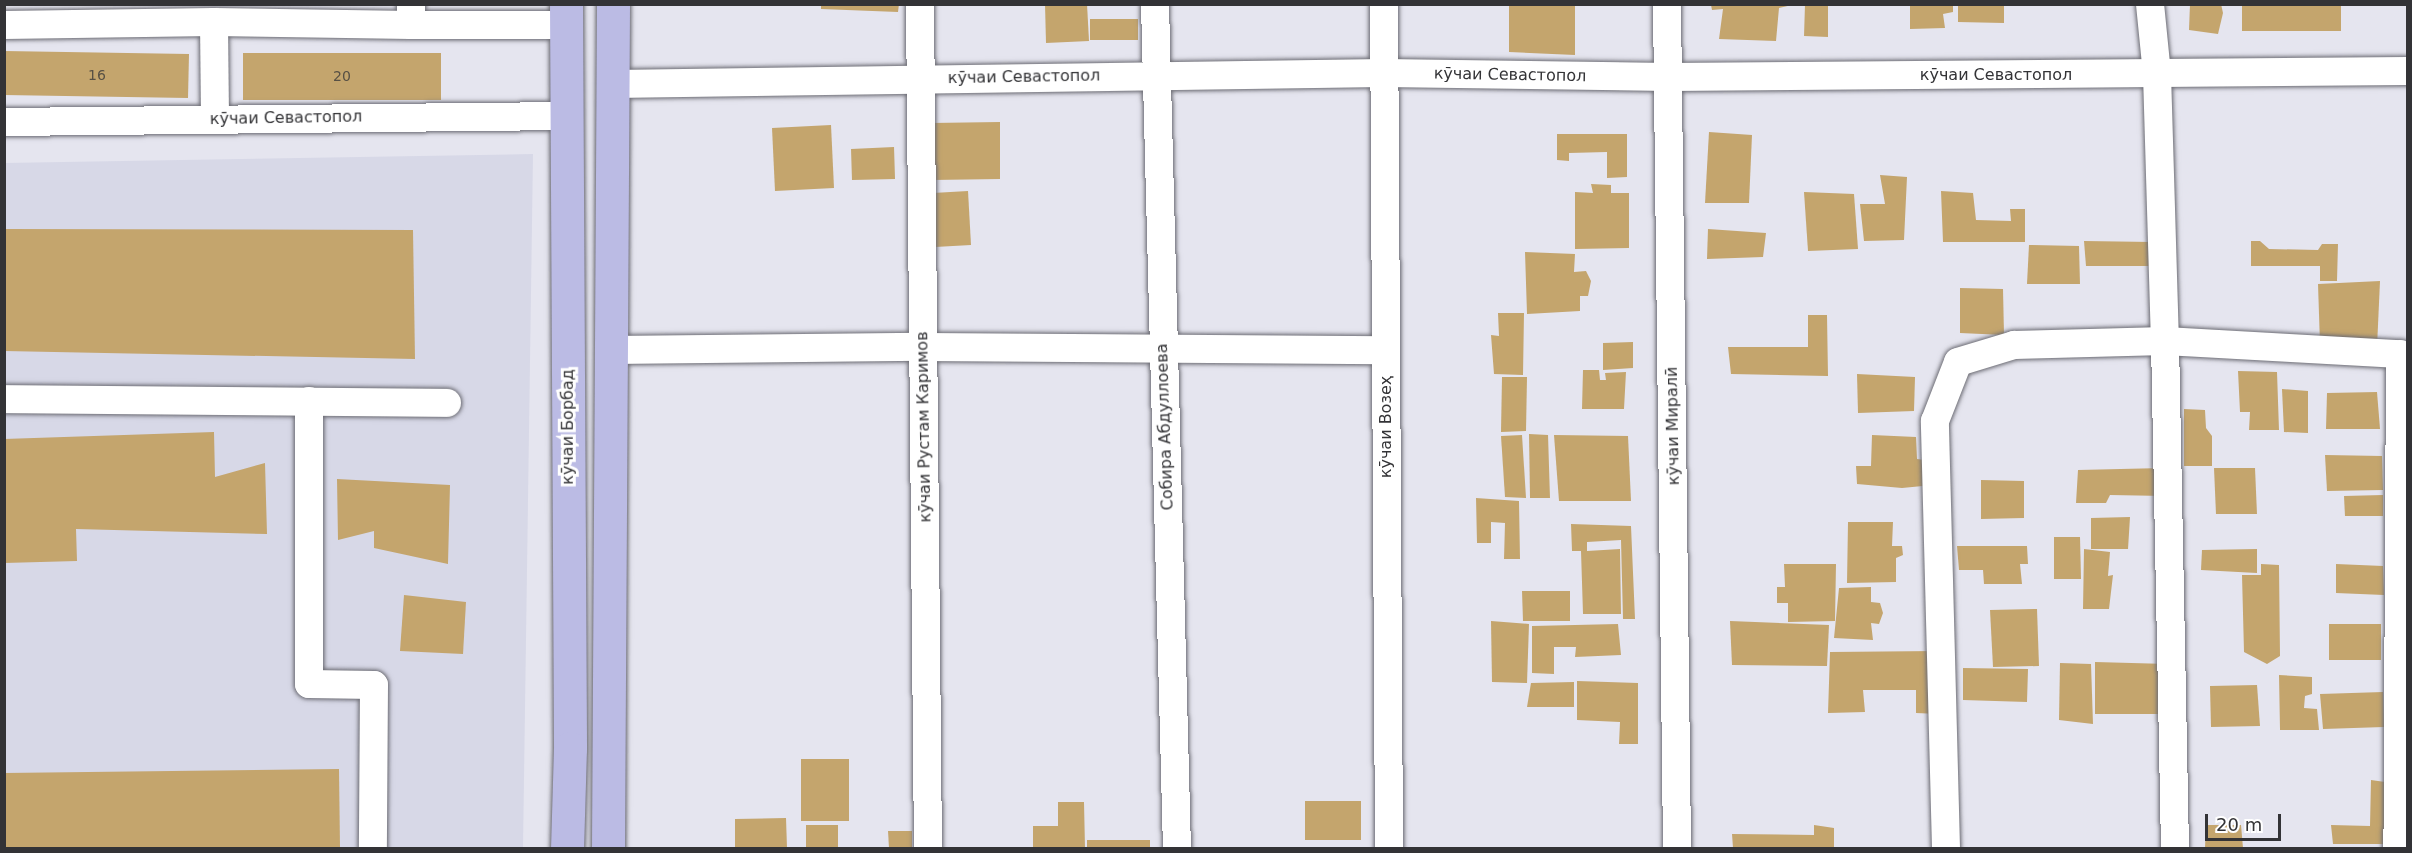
<!DOCTYPE html>
<meta charset="utf-8">
<style>
body{margin:0}
#map{position:relative;width:2412px;height:853px;overflow:hidden;background:#e5e5ef;font-family:"DejaVu Sans",sans-serif}
div>[style]{position:absolute}
.built>*{inset:0;background:#d7d8e7}
.building>*{inset:0;background:#c4a56d}
.roads{filter:drop-shadow(0 0 2px #6c6c74) drop-shadow(0 0 2px #6c6c74)}
.minor>*{height:28px;margin:-14px;padding:0 14px;transform-origin:14px;border-radius:14px;background:#fff}
.major>*{height:33px;margin:-16.5px;padding:0 16.5px;transform-origin:16.5px;border-radius:16.5px;background:#bbbbe4}
span{translate:-50% -50%;white-space:nowrap;text-align:center;line-height:1.15;-webkit-text-stroke:6px #fff;paint-order:stroke}
.number-label{font-size:14px;color:#575044}
.number-label span{-webkit-text-stroke-width:0}
.street-label{font-size:16px;color:#333336}
.frame{position:absolute;inset:0;border:6px solid #333336;pointer-events:none}
.scale{position:absolute;left:2205px;top:814px;width:76px;height:27px;box-sizing:border-box;border:3px solid #333336;border-top:0;padding-left:8px;font-size:18px;line-height:21px;white-space:nowrap;color:#333336;-webkit-text-stroke:4px #fff;paint-order:stroke}
</style>
<div id="map">
<div class="built">
<i style="clip-path:polygon(533px 154px,523px 848px,5px 848px,4px 163px)"></i>
</div>
<div class="building">
<i style="clip-path:polygon(821px 4px,899px 4px,898px 12px,821px 9px)"></i>
<i style="clip-path:polygon(1045px 4px,1087px 4px,1089px 41px,1046px 43px)"></i>
<i style="clip-path:polygon(1509px 4px,1575px 4px,1575px 55px,1509px 52px)"></i>
<i style="clip-path:polygon(1805px 4px,1828px 4px,1828px 37px,1804px 36px)"></i>
<i style="clip-path:polygon(1910px 4px,1953px 4px,1953px 12px,1943px 14px,1945px 28px,1910px 29px)"></i>
<i style="clip-path:polygon(1958px 4px,2004px 4px,2004px 23px,1958px 22px)"></i>
<i style="clip-path:polygon(2190px 4px,2221px 4px,2223px 13px,2218px 34px,2189px 30px)"></i>
<i style="clip-path:polygon(2242px 4px,2341px 4px,2341px 31px,2242px 31px)"></i>
<i style="clip-path:polygon(1711px 5px,1792px 5px,1779px 8px,1776px 41px,1719px 39px,1723px 9px,1712px 10px)"></i>
<i style="clip-path:polygon(1090px 19px,1138px 19px,1138px 40px,1090px 40px)"></i>
<i style="clip-path:polygon(4px 51px,189px 54px,188px 98px,4px 95px)"></i>
<i style="clip-path:polygon(243px 53px,441px 53px,441px 100px,243px 100px)"></i>
<i style="clip-path:polygon(1000px 122px,1000px 179px,932px 180px,931px 123px)"></i>
<i style="clip-path:polygon(831px 125px,834px 188px,775px 191px,772px 128px)"></i>
<i style="clip-path:polygon(1709px 132px,1752px 135px,1749px 203px,1705px 203px)"></i>
<i style="clip-path:polygon(1557px 134px,1627px 134px,1627px 177px,1607px 178px,1607px 152px,1569px 153px,1569px 161px,1557px 160px)"></i>
<i style="clip-path:polygon(894px 147px,895px 179px,852px 180px,851px 149px)"></i>
<i style="clip-path:polygon(1880px 175px,1907px 177px,1904px 240px,1864px 241px,1860px 204px,1885px 204px)"></i>
<i style="clip-path:polygon(1591px 184px,1611px 185px,1611px 193px,1629px 193px,1629px 248px,1575px 249px,1575px 192px,1593px 193px)"></i>
<i style="clip-path:polygon(968px 191px,971px 245px,935px 247px,933px 193px)"></i>
<i style="clip-path:polygon(1941px 191px,1973px 193px,1976px 220px,2011px 221px,2010px 209px,2025px 209px,2025px 242px,1943px 242px)"></i>
<i style="clip-path:polygon(1804px 192px,1854px 194px,1858px 249px,1808px 251px)"></i>
<i style="clip-path:polygon(4px 229px,413px 230px,415px 359px,4px 351px)"></i>
<i style="clip-path:polygon(1708px 229px,1766px 233px,1763px 257px,1707px 259px)"></i>
<i style="clip-path:polygon(2084px 241px,2152px 242px,2154px 266px,2086px 266px)"></i>
<i style="clip-path:polygon(2251px 241px,2260px 241px,2269px 249px,2318px 250px,2322px 244px,2338px 244px,2337px 281px,2320px 281px,2320px 266px,2251px 266px)"></i>
<i style="clip-path:polygon(2029px 245px,2079px 246px,2080px 284px,2027px 284px)"></i>
<i style="clip-path:polygon(1525px 252px,1575px 254px,1574px 272px,1586px 271px,1591px 281px,1588px 296px,1580px 296px,1580px 311px,1527px 314px)"></i>
<i style="clip-path:polygon(2380px 281px,2377px 347px,2320px 344px,2318px 284px)"></i>
<i style="clip-path:polygon(1960px 288px,2003px 289px,2004px 335px,1960px 333px)"></i>
<i style="clip-path:polygon(1498px 313px,1524px 313px,1523px 375px,1494px 374px,1491px 335px,1499px 336px)"></i>
<i style="clip-path:polygon(1808px 315px,1827px 315px,1828px 376px,1731px 374px,1728px 347px,1808px 347px)"></i>
<i style="clip-path:polygon(1633px 342px,1633px 368px,1603px 370px,1603px 343px)"></i>
<i style="clip-path:polygon(1583px 370px,1599px 370px,1600px 380px,1606px 380px,1605px 373px,1626px 372px,1624px 409px,1582px 409px)"></i>
<i style="clip-path:polygon(2238px 371px,2277px 372px,2279px 430px,2249px 430px,2250px 412px,2240px 412px)"></i>
<i style="clip-path:polygon(1857px 374px,1915px 377px,1914px 411px,1858px 413px)"></i>
<i style="clip-path:polygon(1502px 377px,1527px 377px,1526px 431px,1501px 432px)"></i>
<i style="clip-path:polygon(2282px 389px,2308px 391px,2308px 433px,2284px 432px)"></i>
<i style="clip-path:polygon(2377px 392px,2380px 429px,2326px 429px,2327px 393px)"></i>
<i style="clip-path:polygon(2184px 409px,2205px 410px,2206px 428px,2212px 436px,2212px 466px,2184px 466px)"></i>
<i style="clip-path:polygon(214px 432px,215px 477px,265px 463px,267px 534px,76px 529px,77px 561px,4px 563px,4px 439px)"></i>
<i style="clip-path:polygon(1529px 434px,1548px 435px,1550px 498px,1530px 498px)"></i>
<i style="clip-path:polygon(1522px 435px,1526px 498px,1505px 497px,1501px 436px)"></i>
<i style="clip-path:polygon(1554px 435px,1628px 436px,1631px 501px,1559px 501px)"></i>
<i style="clip-path:polygon(1872px 435px,1916px 437px,1917px 459px,1932px 461px,1933px 485px,1902px 488px,1857px 484px,1856px 466px,1871px 466px)"></i>
<i style="clip-path:polygon(2325px 455px,2382px 456px,2383px 490px,2327px 491px)"></i>
<i style="clip-path:polygon(2163px 468px,2165px 496px,2110px 495px,2106px 503px,2076px 503px,2078px 470px)"></i>
<i style="clip-path:polygon(2214px 468px,2255px 468px,2257px 514px,2216px 514px)"></i>
<i style="clip-path:polygon(337px 479px,450px 485px,448px 564px,374px 548px,374px 531px,338px 540px)"></i>
<i style="clip-path:polygon(1981px 480px,2024px 481px,2024px 518px,1981px 519px)"></i>
<i style="clip-path:polygon(2383px 495px,2383px 516px,2345px 516px,2344px 496px)"></i>
<i style="clip-path:polygon(1476px 498px,1519px 501px,1520px 559px,1504px 559px,1505px 523px,1491px 522px,1491px 543px,1477px 543px)"></i>
<i style="clip-path:polygon(2130px 517px,2128px 549px,2091px 549px,2091px 518px)"></i>
<i style="clip-path:polygon(1848px 522px,1893px 522px,1892px 546px,1902px 546px,1903px 555px,1896px 558px,1896px 582px,1847px 583px)"></i>
<i style="clip-path:polygon(1571px 524px,1631px 526px,1635px 619px,1623px 619px,1621px 540px,1587px 542px,1587px 551px,1620px 549px,1621px 614px,1583px 614px,1581px 551px,1572px 551px)"></i>
<i style="clip-path:polygon(2054px 537px,2080px 537px,2081px 579px,2054px 579px)"></i>
<i style="clip-path:polygon(1957px 546px,2027px 546px,2028px 564px,2020px 564px,2022px 584px,1984px 584px,1983px 570px,1959px 570px)"></i>
<i style="clip-path:polygon(2084px 549px,2110px 552px,2108px 576px,2113px 575px,2109px 609px,2083px 609px)"></i>
<i style="clip-path:polygon(2257px 549px,2257px 573px,2201px 570px,2202px 550px)"></i>
<i style="clip-path:polygon(1784px 564px,1836px 564px,1835px 621px,1788px 622px,1788px 603px,1777px 603px,1777px 587px,1785px 587px)"></i>
<i style="clip-path:polygon(2261px 564px,2279px 565px,2280px 656px,2267px 664px,2244px 652px,2242px 575px,2261px 575px)"></i>
<i style="clip-path:polygon(2336px 564px,2383px 566px,2384px 595px,2336px 593px)"></i>
<i style="clip-path:polygon(1871px 587px,1871px 602px,1880px 603px,1883px 613px,1879px 624px,1871px 623px,1873px 640px,1834px 638px,1839px 588px)"></i>
<i style="clip-path:polygon(1522px 591px,1570px 591px,1570px 621px,1523px 621px)"></i>
<i style="clip-path:polygon(404px 595px,466px 602px,463px 654px,400px 651px)"></i>
<i style="clip-path:polygon(2037px 609px,2039px 666px,1993px 667px,1990px 610px)"></i>
<i style="clip-path:polygon(1491px 621px,1529px 624px,1527px 683px,1492px 682px)"></i>
<i style="clip-path:polygon(1730px 621px,1829px 625px,1827px 666px,1732px 665px)"></i>
<i style="clip-path:polygon(1618px 624px,1621px 655px,1575px 657px,1576px 647px,1554px 647px,1554px 674px,1532px 673px,1532px 626px)"></i>
<i style="clip-path:polygon(2329px 624px,2381px 624px,2381px 660px,2329px 660px)"></i>
<i style="clip-path:polygon(1937px 651px,1939px 714px,1916px 713px,1916px 690px,1863px 690px,1865px 712px,1828px 713px,1830px 652px)"></i>
<i style="clip-path:polygon(2095px 662px,2168px 664px,2168px 714px,2095px 714px)"></i>
<i style="clip-path:polygon(2060px 663px,2091px 664px,2093px 724px,2059px 720px)"></i>
<i style="clip-path:polygon(1963px 668px,2028px 669px,2027px 702px,1963px 700px)"></i>
<i style="clip-path:polygon(2279px 675px,2312px 677px,2312px 694px,2305px 696px,2304px 708px,2317px 709px,2319px 730px,2280px 730px)"></i>
<i style="clip-path:polygon(1577px 681px,1638px 683px,1638px 744px,1619px 744px,1620px 722px,1577px 720px)"></i>
<i style="clip-path:polygon(1574px 682px,1574px 707px,1527px 707px,1531px 683px)"></i>
<i style="clip-path:polygon(2257px 685px,2260px 726px,2211px 727px,2210px 686px)"></i>
<i style="clip-path:polygon(2383px 692px,2384px 727px,2323px 729px,2320px 694px)"></i>
<i style="clip-path:polygon(801px 759px,849px 759px,849px 821px,801px 821px)"></i>
<i style="clip-path:polygon(339px 769px,340px 848px,4px 848px,4px 773px)"></i>
<i style="clip-path:polygon(2371px 780px,2392px 783px,2389px 844px,2333px 844px,2331px 825px,2370px 826px)"></i>
<i style="clip-path:polygon(1305px 801px,1361px 801px,1361px 840px,1305px 840px)"></i>
<i style="clip-path:polygon(1058px 802px,1084px 802px,1085px 848px,1033px 848px,1033px 826px,1058px 826px)"></i>
<i style="clip-path:polygon(786px 818px,787px 848px,735px 848px,735px 819px)"></i>
<i style="clip-path:polygon(806px 825px,838px 825px,838px 848px,806px 848px)"></i>
<i style="clip-path:polygon(1814px 825px,1834px 828px,1834px 848px,1733px 848px,1732px 834px,1814px 835px)"></i>
<i style="clip-path:polygon(2206px 825px,2241px 825px,2243px 848px,2205px 848px)"></i>
<i style="clip-path:polygon(888px 831px,912px 831px,912px 848px,889px 848px)"></i>
<i style="clip-path:polygon(1087px 840px,1150px 840px,1150px 848px,1087px 848px)"></i>
</div>
<div class="roads">
<div class="minor">
<i style="left:920px;top:4px;width:844px;rotate:89.46deg"></i>
<i style="left:1155px;top:4px;width:844px;rotate:88.51deg"></i>
<i style="left:1384px;top:4px;width:844px;rotate:89.66deg"></i>
<i style="left:1667px;top:4px;width:844px;rotate:89.32deg"></i>
<i style="left:2150px;top:4px;width:70px;rotate:84.3deg"></i>
<i style="left:2157px;top:74px;width:267px;rotate:88.3deg"></i>
<i style="left:2165px;top:341px;width:507px;rotate:88.87deg"></i>
<i style="left:214px;top:22px;width:97px;rotate:89.4deg"></i>
<i style="left:4px;top:25px;width:210px;rotate:-0.8deg"></i>
<i style="left:214px;top:22px;width:197px;rotate:0.9deg"></i>
<i style="left:411px;top:25px;width:21px;rotate:-90deg"></i>
<i style="left:411px;top:25px;width:155px"></i>
<i style="left:613px;top:84px;width:771px;rotate:-0.82deg"></i>
<i style="left:1384px;top:73px;width:285px;rotate:0.8deg"></i>
<i style="left:1669px;top:77px;width:739px;rotate:-0.47deg"></i>
<i style="left:4px;top:122px;width:563px;rotate:-0.61deg"></i>
<i style="left:611px;top:350px;width:312px;rotate:-0.6deg"></i>
<i style="left:923px;top:347px;width:463px;rotate:0.4deg"></i>
<i style="left:4px;top:399px;width:443px;rotate:0.5deg"></i>
<i style="left:309px;top:401px;width:283px;rotate:90deg"></i>
<i style="left:309px;top:684px;width:65px;rotate:0.9deg"></i>
<i style="left:374px;top:685px;width:163px;rotate:90.4deg"></i>
<i style="left:1946px;top:848px;width:427px;rotate:-91.5deg"></i>
<i style="left:1935px;top:421px;width:63px;rotate:-68.7deg"></i>
<i style="left:1958px;top:362px;width:59px;rotate:-16.9deg"></i>
<i style="left:2014px;top:345px;width:151px;rotate:-1.5deg"></i>
<i style="left:2165px;top:341px;width:235px;rotate:3.2deg"></i>
<i style="left:2400px;top:354px;width:494px;rotate:90.3deg"></i>
</div>
<div class="major">
<i style="left:566px;top:4px;width:744px;rotate:89.69deg"></i>
<i style="left:570px;top:748px;width:100px;rotate:91.7deg"></i>
<i style="left:608px;top:848px;width:844px;rotate:-89.66deg"></i>
</div>
</div>
<div class="number-label">
<span style="left:97px;top:75px">16</span>
<span style="left:342px;top:76px">20</span>
</div>
<div class="street-label">
<span style="left:1510px;top:75px;rotate:1deg">кӯчаи Севастопол</span>
<span style="left:1996px;top:75px">кӯчаи Севастопол</span>
<span style="left:1024px;top:77px;rotate:-1deg">кӯчаи Севастопол</span>
<span style="left:286px;top:118px;rotate:-1deg">кӯчаи Севастопол</span>
<span style="left:1673px;top:426px;rotate:-91deg">кӯчаи Миралӣ</span>
<span style="left:568px;top:427px;rotate:-90deg">кӯчаи Борбад</span>
<span style="left:924px;top:427px;rotate:-91deg">кӯчаи Рустам Каримов</span>
<span style="left:1165px;top:427px;rotate:-92deg">Собира Абдуллоева</span>
<span style="left:1386px;top:427px;rotate:-90deg">кӯчаи Возеҳ</span>
</div>
<div class="frame"></div>
<div class="scale">20 m</div>
</div>
